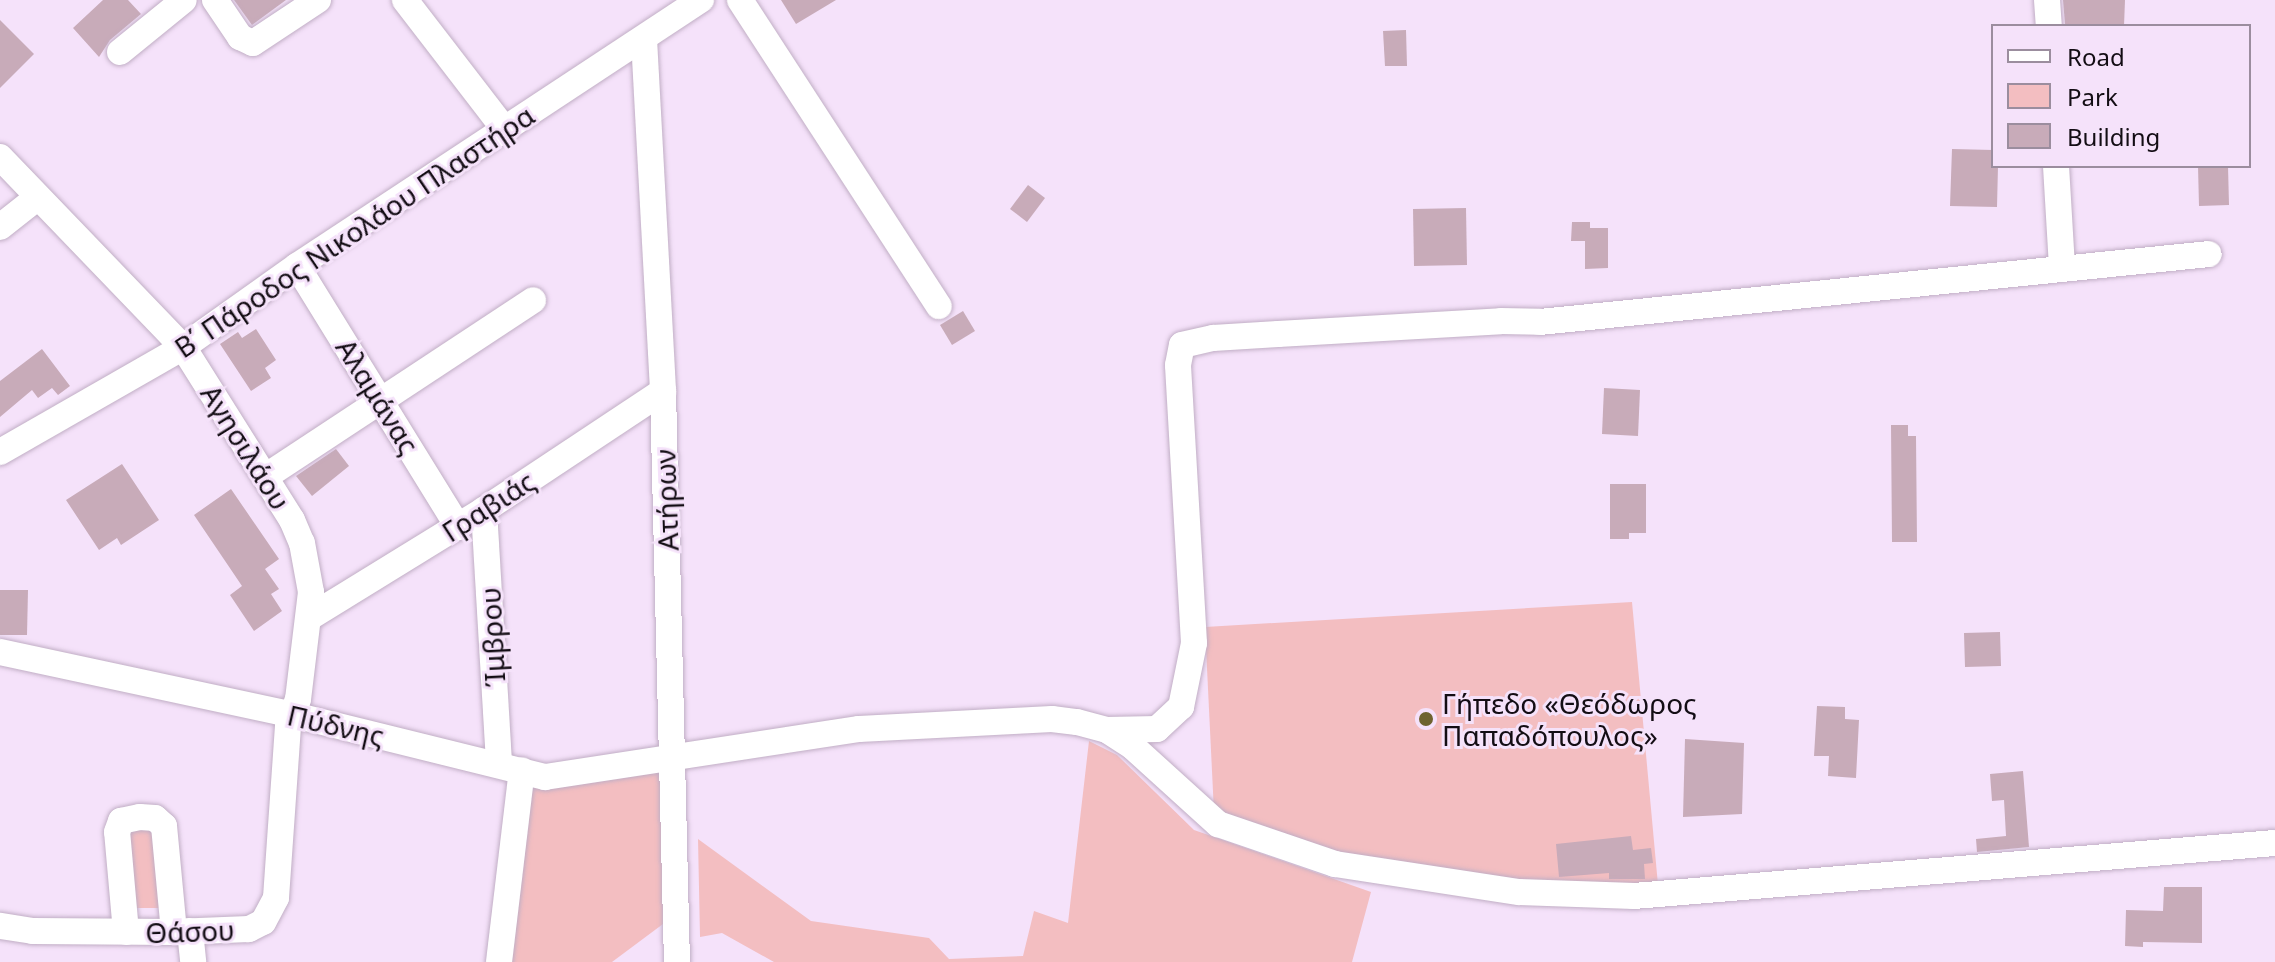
<!DOCTYPE html>
<meta charset="utf-8">
<style>
body{margin:0}
#map{position:relative;width:2275px;height:962px;overflow:hidden;background:#f5e2fa;font-family:"Noto Sans",sans-serif}
div>[style]{position:absolute}
.green>*{inset:0;background:#f3bec1}
.building>*{inset:0;background:#c8abb9}
.roads{filter:drop-shadow(0 0 2px #c1aec5) drop-shadow(0 0 2px #c1aec5)}
.minor>*{height:26px;margin:-13px;padding:0 13px;transform-origin:13px;border-radius:13px;background:#fff}
.dots>*{width:22px;height:22px;translate:-50% -50%;box-sizing:border-box;border:4px solid #f5e2fa;border-radius:50%}
span{translate:-50% -50%;white-space:nowrap;text-align:center;line-height:1.15;-webkit-text-stroke:6px #f5e2fa;paint-order:stroke}
.street-label{font-size:28px;color:#130d14}
.poi-label{font-size:28px;color:#130d14}
.left{translate:0 -50%;text-align:left}
.legend{position:absolute;left:1991px;top:24px;width:260px;height:144px;box-sizing:border-box;background:#f5e2fa;border:2px solid #9b8d9e;margin:0;padding:10px 14px;list-style:none;font-size:24px;color:#130d14}
.legend li{display:flex;align-items:center;gap:16px;height:40px}
.legend b{width:40px;border:2px solid #9b8d9e}
</style>
<div id="map">
<div class="green">
<i style="clip-path:polygon(1632px 602px,1658px 885px,1609px 889px,1339px 859px,1214px 812px,1205px 627px)"></i>
<i style="clip-path:polygon(1089px 741px,1117px 755px,1194px 830px,1371px 892px,1352px 962px,774px 962px,722px 933px,700px 937px,698px 839px,811px 921px,929px 938px,949px 959px,1023px 956px,1034px 911px,1068px 923px)"></i>
<i style="clip-path:polygon(655px 767px,662px 774px,663px 924px,612px 962px,507px 962px,526px 780px)"></i>
<i style="clip-path:polygon(160px 818px,167px 908px,134px 908px,127px 819px)"></i>
</div>
<div class="building">
<i style="clip-path:polygon(103px 0,128px 0,141px 14px,110px 40px,99px 57px,73px 28px)"></i>
<i style="clip-path:polygon(234px 0,286px 0,252px 25px)"></i>
<i style="clip-path:polygon(781px 0,836px 0,796px 24px)"></i>
<i style="clip-path:polygon(2063px 0,2125px 0,2124px 26px,2065px 24px)"></i>
<i style="clip-path:polygon(0 20px,34px 54px,0 88px)"></i>
<i style="clip-path:polygon(1406px 30px,1407px 66px,1385px 66px,1383px 31px)"></i>
<i style="clip-path:polygon(1952px 149px,1993px 150px,1993px 166px,1998px 166px,1997px 207px,1950px 206px)"></i>
<i style="clip-path:polygon(2198px 166px,2228px 166px,2229px 205px,2199px 206px)"></i>
<i style="clip-path:polygon(1028px 185px,1045px 198px,1027px 222px,1010px 209px)"></i>
<i style="clip-path:polygon(1466px 208px,1467px 265px,1414px 266px,1413px 209px)"></i>
<i style="clip-path:polygon(1572px 222px,1590px 222px,1590px 228px,1608px 228px,1608px 268px,1585px 269px,1585px 241px,1571px 241px)"></i>
<i style="clip-path:polygon(963px 311px,975px 331px,952px 345px,940px 325px)"></i>
<i style="clip-path:polygon(256px 329px,276px 360px,265px 368px,271px 378px,251px 391px,220px 344px,238px 332px,242px 338px)"></i>
<i style="clip-path:polygon(42px 349px,70px 386px,58px 395px,52px 388px,38px 398px,32px 390px,0 417px,0 381px)"></i>
<i style="clip-path:polygon(1604px 388px,1640px 390px,1638px 436px,1602px 434px)"></i>
<i style="clip-path:polygon(1891px 425px,1908px 425px,1908px 436px,1916px 436px,1917px 542px,1892px 542px)"></i>
<i style="clip-path:polygon(336px 449px,349px 466px,312px 496px,296px 476px)"></i>
<i style="clip-path:polygon(122px 464px,159px 520px,121px 545px,117px 538px,99px 550px,66px 500px)"></i>
<i style="clip-path:polygon(1610px 484px,1646px 484px,1646px 533px,1629px 533px,1629px 539px,1610px 539px)"></i>
<i style="clip-path:polygon(231px 489px,279px 559px,265px 569px,279px 589px,271px 594px,282px 611px,254px 631px,230px 595px,242px 586px,194px 515px)"></i>
<i style="clip-path:polygon(0 590px,28px 590px,27px 635px,0 635px)"></i>
<i style="clip-path:polygon(2000px 632px,2001px 666px,1965px 667px,1964px 633px)"></i>
<i style="clip-path:polygon(1817px 706px,1845px 707px,1845px 719px,1859px 720px,1856px 778px,1828px 776px,1829px 756px,1814px 756px)"></i>
<i style="clip-path:polygon(1685px 739px,1744px 743px,1742px 814px,1683px 817px)"></i>
<i style="clip-path:polygon(2023px 771px,2029px 847px,1977px 852px,1976px 839px,2006px 836px,2004px 800px,1992px 801px,1990px 774px)"></i>
<i style="clip-path:polygon(1631px 836px,1633px 850px,1651px 848px,1653px 863px,1644px 864px,1645px 879px,1609px 879px,1609px 873px,1559px 877px,1556px 844px)"></i>
<i style="clip-path:polygon(2164px 887px,2202px 887px,2202px 943px,2143px 942px,2143px 947px,2125px 946px,2126px 910px,2163px 911px)"></i>
</div>
<div class="roads">
<div class="minor">
<i style="left:215px;top:0;width:45px;rotate:56deg"></i>
<i style="left:240px;top:37px;width:14px;rotate:25deg"></i>
<i style="left:253px;top:43px;width:78px;rotate:-33.5deg"></i>
<i style="left:405px;top:0;width:164px;rotate:52.4deg"></i>
<i style="left:740px;top:0;width:365px;rotate:57deg"></i>
<i style="left:2047px;top:0;width:26px;rotate:86deg"></i>
<i style="left:644px;top:39px;width:353px;rotate:86.9deg"></i>
<i style="left:663px;top:391px;width:571px;rotate:88.6deg"></i>
<i style="left:120px;top:52px;width:82px;rotate:-39.1deg"></i>
<i style="left:0;top:157px;width:264px;rotate:46.1deg"></i>
<i style="left:183px;top:347px;width:204px;rotate:57.8deg"></i>
<i style="left:292px;top:520px;width:25px;rotate:67deg"></i>
<i style="left:302px;top:543px;width:50px;rotate:79.6deg"></i>
<i style="left:311px;top:592px;width:108px;rotate:96.9deg"></i>
<i style="left:298px;top:699px;width:29px;rotate:110deg"></i>
<i style="left:288px;top:726px;width:172px;rotate:94deg"></i>
<i style="left:276px;top:898px;width:27px;rotate:118deg"></i>
<i style="left:263px;top:922px;width:16px;rotate:153deg"></i>
<i style="left:249px;top:929px;width:75px;rotate:177.7deg"></i>
<i style="left:174px;top:932px;width:141px;rotate:-179.6deg"></i>
<i style="left:33px;top:931px;width:33px;rotate:-171deg"></i>
<i style="left:2056px;top:166px;width:102px;rotate:86.6deg"></i>
<i style="left:0;top:227px;width:48px;rotate:-38.3deg"></i>
<i style="left:297px;top:266px;width:307px;rotate:58.3deg"></i>
<i style="left:0;top:452px;width:211px;rotate:-29.8deg"></i>
<i style="left:183px;top:347px;width:140px;rotate:-35.4deg"></i>
<i style="left:297px;top:266px;width:484px;rotate:-33.4deg"></i>
<i style="left:265px;top:477px;width:321px;rotate:-33.4deg"></i>
<i style="left:484px;top:510px;width:254px;rotate:86.6deg"></i>
<i style="left:310px;top:617px;width:204px;rotate:-31.6deg"></i>
<i style="left:484px;top:510px;width:215px;rotate:-33.6deg"></i>
<i style="left:0;top:652px;width:297px;rotate:12.1deg"></i>
<i style="left:290px;top:714px;width:263px;rotate:13.9deg"></i>
<i style="left:545px;top:777px;width:318px;rotate:-8.7deg"></i>
<i style="left:859px;top:729px;width:193px;rotate:-3deg"></i>
<i style="left:1052px;top:719px;width:25px;rotate:7deg"></i>
<i style="left:1077px;top:722px;width:31px;rotate:15deg"></i>
<i style="left:1107px;top:730px;width:31px;rotate:33deg"></i>
<i style="left:1133px;top:747px;width:115px;rotate:42.2deg"></i>
<i style="left:1218px;top:824px;width:124px;rotate:18.9deg"></i>
<i style="left:1335px;top:864px;width:186px;rotate:8.7deg"></i>
<i style="left:1519px;top:892px;width:115px;rotate:2deg"></i>
<i style="left:1634px;top:896px;width:643px;rotate:-4.73deg"></i>
<i style="left:1107px;top:730px;width:50px;rotate:-1.1deg"></i>
<i style="left:1157px;top:729px;width:33px;rotate:-43deg"></i>
<i style="left:1181px;top:707px;width:65px;rotate:-78.5deg"></i>
<i style="left:1194px;top:643px;width:278px;rotate:-93.3deg"></i>
<i style="left:1178px;top:365px;width:20px;rotate:-79deg"></i>
<i style="left:1182px;top:345px;width:32px;rotate:-13deg"></i>
<i style="left:1213px;top:338px;width:65px;rotate:-3.5deg"></i>
<i style="left:1278px;top:334px;width:223px;rotate:-3.3deg"></i>
<i style="left:1501px;top:321px;width:39px;rotate:1deg"></i>
<i style="left:1540px;top:322px;width:672px;rotate:-5.8deg"></i>
<i style="left:190px;top:931px;width:31px;rotate:84deg"></i>
<i style="left:126px;top:932px;width:100px;rotate:-95.1deg"></i>
<i style="left:117px;top:832px;width:12px;rotate:-70deg"></i>
<i style="left:121px;top:821px;width:19px;rotate:-12deg"></i>
<i style="left:140px;top:817px;width:15px;rotate:4deg"></i>
<i style="left:155px;top:818px;width:12px;rotate:42deg"></i>
<i style="left:164px;top:826px;width:106px;rotate:84.6deg"></i>
<i style="left:499px;top:962px;width:193px;rotate:-83.2deg"></i>
</div>
</div>
<div class="dots">
<i style="left:1426px;top:719px;background:#6e632f"></i>
</div>
<div class="street-label">
<span style="left:354px;top:231px;rotate:-34deg">Β΄ Πάροδος Νικολάου Πλαστήρα</span>
<span style="left:378px;top:396px;rotate:58deg">Αλαμάνας</span>
<span style="left:246px;top:447px;rotate:58deg">Αγησιλάου</span>
<span style="left:666px;top:500px;rotate:-92deg">Ατήρων</span>
<span style="left:488px;top:506px;rotate:-33deg">Γραβιάς</span>
<span style="left:492px;top:637px;rotate:-93deg">Ίμβρου</span>
<span style="left:336px;top:725px;rotate:13deg">Πύδνης</span>
<span style="left:190px;top:931px;rotate:-2deg">Θάσου</span>
</div>
<div class="poi-label">
<span class="left" style="left:1442px;top:719px">Γήπεδο «Θεόδωρος<br>Παπαδόπουλος»</span>
</div>
<ul class="legend">
<li><b style="height:10px;background:#fff"></b>Road</li>
<li><b style="height:22px;background:#f3bec1"></b>Park</li>
<li><b style="height:22px;background:#c8abb9"></b>Building</li>
</ul>
</div>
